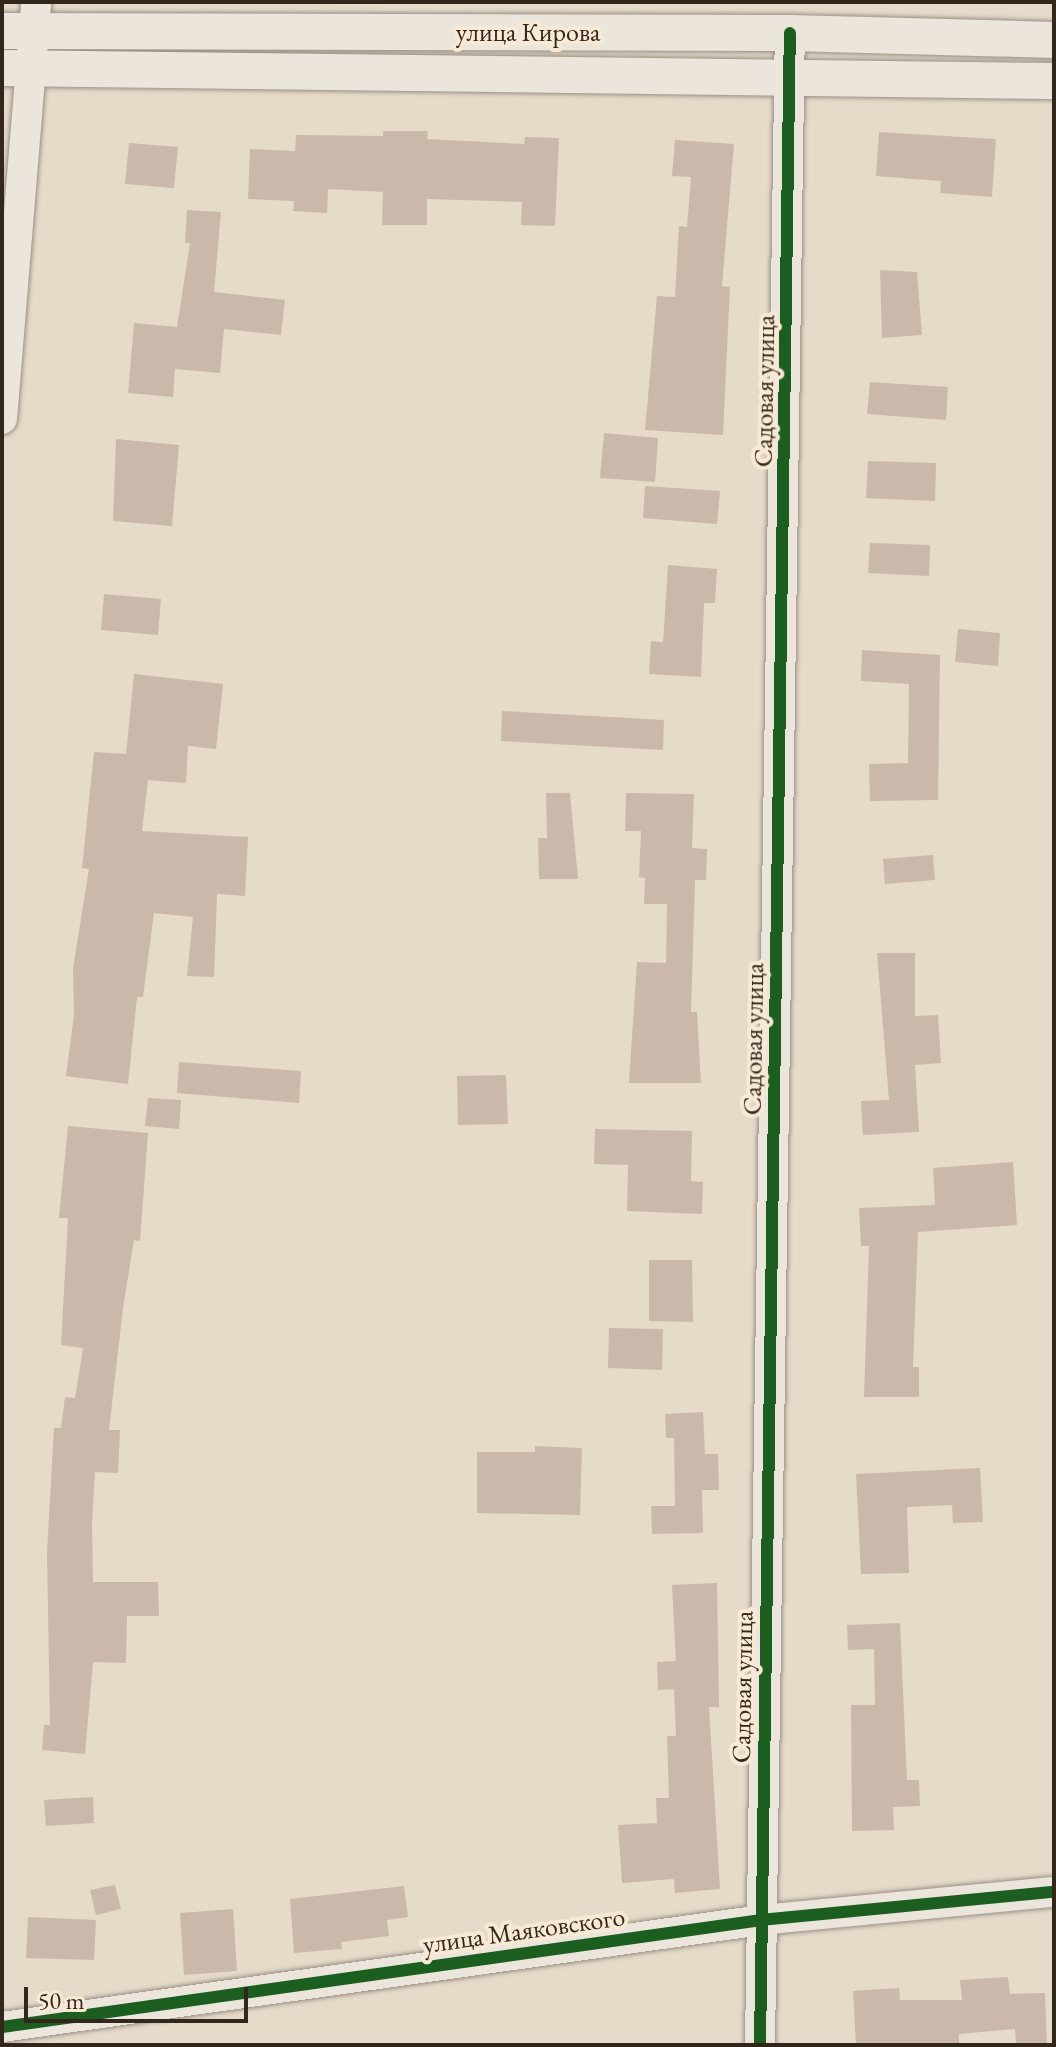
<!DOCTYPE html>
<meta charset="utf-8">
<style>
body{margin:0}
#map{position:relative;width:1056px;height:2047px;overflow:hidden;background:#e6dac9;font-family:"EB Garamond",serif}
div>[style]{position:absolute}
.building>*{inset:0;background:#cab9ab}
.roads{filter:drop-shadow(0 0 2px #989085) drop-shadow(0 0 2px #989085)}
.minor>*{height:30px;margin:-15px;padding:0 15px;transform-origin:15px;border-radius:15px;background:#ebe5dc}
.tertiary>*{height:36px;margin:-18px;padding:0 18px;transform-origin:18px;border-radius:18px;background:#ebe5dc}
.cycleway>*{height:12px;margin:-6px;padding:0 6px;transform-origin:6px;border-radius:6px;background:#1b5e20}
span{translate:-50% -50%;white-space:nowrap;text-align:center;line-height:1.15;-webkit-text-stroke:8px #f7e9d4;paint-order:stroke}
.street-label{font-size:26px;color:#33271c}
.frame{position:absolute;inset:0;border:4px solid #33271c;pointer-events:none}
.scale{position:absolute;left:24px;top:1987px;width:224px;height:36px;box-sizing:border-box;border:4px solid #33271c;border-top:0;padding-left:10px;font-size:24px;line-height:28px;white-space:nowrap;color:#33271c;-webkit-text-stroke:6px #f7e9d4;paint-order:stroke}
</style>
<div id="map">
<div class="building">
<i style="clip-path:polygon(383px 131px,428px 131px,427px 139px,524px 144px,525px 137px,559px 138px,555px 226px,521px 225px,522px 202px,427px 199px,427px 225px,382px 225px,383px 192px,328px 189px,327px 213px,293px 211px,294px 201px,248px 199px,250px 149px,295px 151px,296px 135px,383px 136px)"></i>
<i style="clip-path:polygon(879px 132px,996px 139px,992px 197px,940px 193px,941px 181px,876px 176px)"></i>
<i style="clip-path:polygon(675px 140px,734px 144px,722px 286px,730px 287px,723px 435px,645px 430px,657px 296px,675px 297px,679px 226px,687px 227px,691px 177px,672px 176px)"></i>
<i style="clip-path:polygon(129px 143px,178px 147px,174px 188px,125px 184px)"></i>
<i style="clip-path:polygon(187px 210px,221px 212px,214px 292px,285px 300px,281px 335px,224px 329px,220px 373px,175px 369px,173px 397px,128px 393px,134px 323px,177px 327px,190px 243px,185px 243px)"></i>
<i style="clip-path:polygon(880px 270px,917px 272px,922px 335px,882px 338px)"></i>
<i style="clip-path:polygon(870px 382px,948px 387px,946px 420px,867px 414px)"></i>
<i style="clip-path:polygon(604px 433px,658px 438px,655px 482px,600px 478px)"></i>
<i style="clip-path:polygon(116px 439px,179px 445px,172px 526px,113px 521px)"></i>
<i style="clip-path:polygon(868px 461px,936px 463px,935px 501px,866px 498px)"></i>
<i style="clip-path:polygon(645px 486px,720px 491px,717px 524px,643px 518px)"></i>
<i style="clip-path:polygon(870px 543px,930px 545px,929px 576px,868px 573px)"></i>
<i style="clip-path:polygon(668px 565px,717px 569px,715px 603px,704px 603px,701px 677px,649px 674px,651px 641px,663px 642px)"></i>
<i style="clip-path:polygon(104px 594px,161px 599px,158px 635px,101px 630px)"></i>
<i style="clip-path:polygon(958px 629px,1000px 633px,998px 666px,955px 662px)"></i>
<i style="clip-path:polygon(862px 650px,940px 655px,938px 800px,870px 801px,869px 764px,908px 763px,909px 684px,861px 681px)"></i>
<i style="clip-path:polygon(134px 674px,223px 684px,216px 749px,188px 746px,186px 783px,148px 780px,142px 831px,248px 837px,245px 896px,217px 894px,214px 977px,187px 976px,193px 917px,154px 913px,143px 997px,137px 997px,128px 1084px,66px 1076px,74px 1015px,73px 968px,89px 869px,82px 868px,94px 752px,126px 754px)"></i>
<i style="clip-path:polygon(502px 711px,664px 720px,663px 750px,501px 741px)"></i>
<i style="clip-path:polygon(546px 793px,570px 793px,578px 879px,539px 879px,538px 838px,547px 838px)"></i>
<i style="clip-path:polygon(626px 793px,694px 794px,692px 848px,707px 849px,706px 880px,695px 880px,691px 1012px,697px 1012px,701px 1083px,629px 1083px,637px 962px,666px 963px,667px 904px,644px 904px,645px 878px,639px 877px,641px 831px,625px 831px)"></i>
<i style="clip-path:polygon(933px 855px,935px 880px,885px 884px,883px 859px)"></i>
<i style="clip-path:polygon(877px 953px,915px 953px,915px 1016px,938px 1015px,941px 1063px,915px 1065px,919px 1132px,863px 1135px,861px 1101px,889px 1100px)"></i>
<i style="clip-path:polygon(179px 1062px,301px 1071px,299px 1103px,177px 1093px)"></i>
<i style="clip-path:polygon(506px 1075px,508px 1124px,458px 1125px,457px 1076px)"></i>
<i style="clip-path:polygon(148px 1098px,181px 1100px,179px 1129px,145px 1126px)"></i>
<i style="clip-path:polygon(68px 1126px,148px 1133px,140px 1241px,134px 1240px,123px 1308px,109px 1430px,120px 1430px,118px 1473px,95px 1472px,92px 1525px,93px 1582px,158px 1582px,159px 1616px,127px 1616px,126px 1663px,93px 1662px,85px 1754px,42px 1750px,44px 1725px,50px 1725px,47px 1552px,54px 1428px,61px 1428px,65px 1397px,75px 1398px,83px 1348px,61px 1345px,68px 1218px,59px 1218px)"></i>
<i style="clip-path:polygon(595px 1129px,692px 1131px,691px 1181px,703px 1182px,702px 1214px,627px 1211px,628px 1165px,594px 1164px)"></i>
<i style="clip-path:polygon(1013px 1162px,1017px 1225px,918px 1232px,913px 1367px,919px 1367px,919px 1397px,864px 1397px,869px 1246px,861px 1246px,859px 1208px,935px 1205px,933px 1168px)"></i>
<i style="clip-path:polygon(649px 1260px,692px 1260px,693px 1322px,649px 1321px)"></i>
<i style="clip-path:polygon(609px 1328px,663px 1329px,662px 1370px,608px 1368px)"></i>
<i style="clip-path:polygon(703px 1412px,705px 1454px,718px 1454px,719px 1490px,702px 1490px,703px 1533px,652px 1534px,651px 1506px,675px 1506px,674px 1438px,666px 1438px,665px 1414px)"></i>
<i style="clip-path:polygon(535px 1446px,582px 1448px,580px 1515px,477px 1513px,477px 1452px,535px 1452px)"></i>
<i style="clip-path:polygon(980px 1468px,983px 1522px,953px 1523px,952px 1505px,907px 1507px,909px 1573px,861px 1574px,856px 1474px)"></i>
<i style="clip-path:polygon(717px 1583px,719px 1707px,709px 1707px,720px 1889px,675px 1893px,674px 1879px,622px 1883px,618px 1825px,657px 1823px,656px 1798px,669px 1798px,667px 1736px,676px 1736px,674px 1689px,658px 1690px,657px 1662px,676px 1661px,672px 1585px)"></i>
<i style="clip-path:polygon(900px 1623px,907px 1780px,919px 1780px,920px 1806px,893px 1807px,894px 1830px,852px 1831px,851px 1705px,875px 1705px,874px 1649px,848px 1650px,847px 1625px)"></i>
<i style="clip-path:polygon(93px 1797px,94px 1823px,46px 1826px,44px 1800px)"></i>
<i style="clip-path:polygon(115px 1885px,121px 1909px,96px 1915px,90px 1890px)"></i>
<i style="clip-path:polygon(404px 1886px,408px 1917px,387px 1920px,389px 1936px,341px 1942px,342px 1949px,294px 1953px,290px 1899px)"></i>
<i style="clip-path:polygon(233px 1909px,237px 1971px,184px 1975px,180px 1913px)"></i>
<i style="clip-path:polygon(28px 1917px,96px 1920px,94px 1960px,26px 1958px)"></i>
<i style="clip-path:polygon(1008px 1977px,1010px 1994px,1045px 1993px,1047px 2045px,1016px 2045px,1015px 2029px,959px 2034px,959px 2045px,856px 2045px,853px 1991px,899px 1988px,900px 2000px,962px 2000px,960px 1980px)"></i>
</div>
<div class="roads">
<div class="minor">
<i style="left:2px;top:419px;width:418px;rotate:-85.3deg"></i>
<i style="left:2px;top:2027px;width:767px;rotate:-8.02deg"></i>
<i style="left:761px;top:1920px;width:294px;rotate:-5.5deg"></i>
<i style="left:760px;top:2045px;width:2012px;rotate:-89.15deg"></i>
</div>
<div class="tertiary">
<i style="left:2px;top:31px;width:788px;rotate:0.15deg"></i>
<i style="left:790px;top:33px;width:264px;rotate:1.5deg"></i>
<i style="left:2px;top:68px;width:1052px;rotate:0.71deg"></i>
</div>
</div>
<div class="cycleway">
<i style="left:2px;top:2027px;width:767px;rotate:-8.02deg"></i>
<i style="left:761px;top:1920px;width:294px;rotate:-5.5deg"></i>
<i style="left:760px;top:2045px;width:2012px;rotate:-89.15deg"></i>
</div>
<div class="street-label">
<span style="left:528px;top:33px">улица Кирова</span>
<span style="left:765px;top:391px;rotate:-89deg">Садовая улица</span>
<span style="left:754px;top:1039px;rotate:-89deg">Садовая улица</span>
<span style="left:743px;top:1687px;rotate:-89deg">Садовая улица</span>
<span style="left:524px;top:1931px;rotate:-8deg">улица Маяковского</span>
</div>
<div class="frame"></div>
<div class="scale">50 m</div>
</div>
